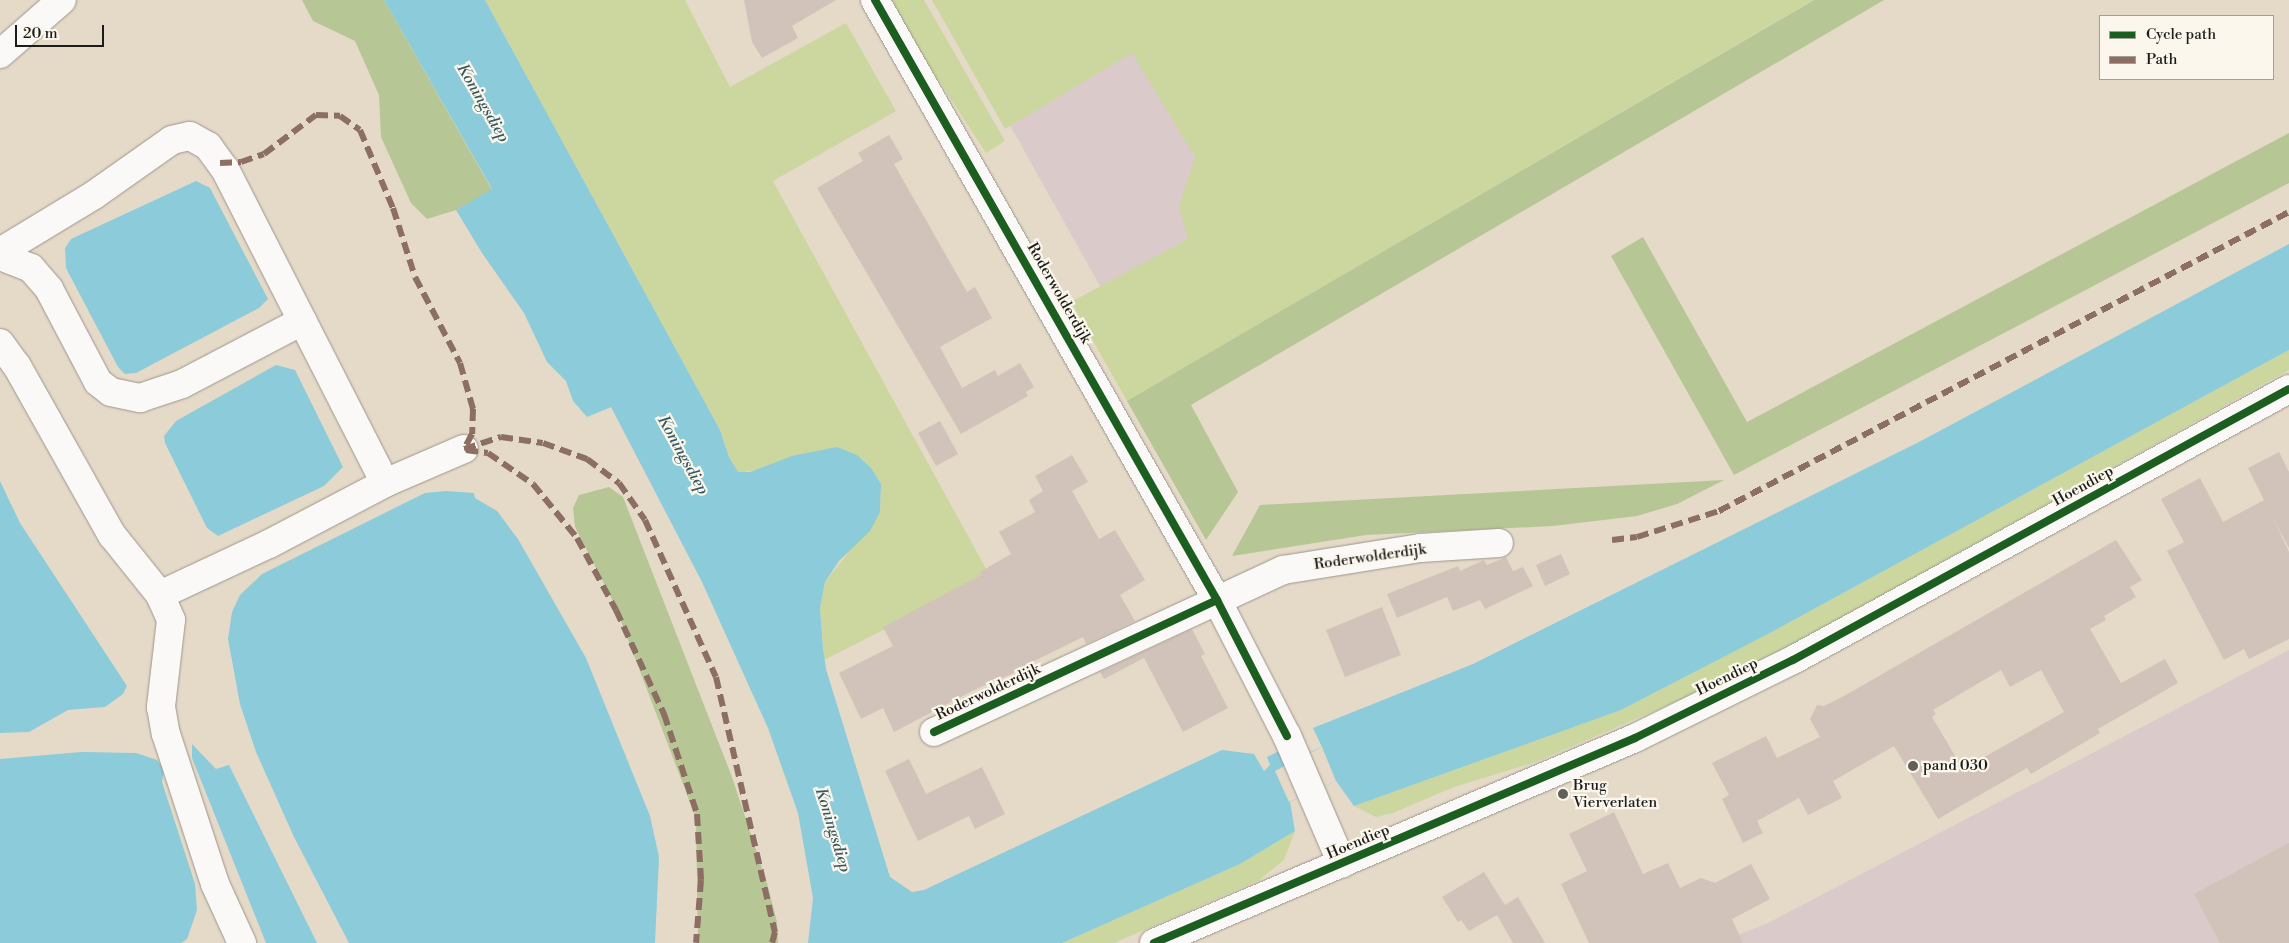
<!DOCTYPE html>
<style>
body{margin:0}
#map{position:relative;width:2289px;height:943px;overflow:hidden;background:#e5dac8;font-family:"Libre Bodoni",serif}
div>[style]{position:absolute}
.industrial>*{inset:0;background:#dacaca}
.green>*{inset:0;background:#cbd79e}
.forest>*{inset:0;background:#b6c695}
.water>*{inset:0;background:#8bcbda}
.pier>*{inset:0;background:#e5dac8}
.building>*{inset:0;background:#d1c3b9}
.roads{filter:drop-shadow(0 0 1px #9c968c) drop-shadow(0 0 1px #9c968c)}
.minor>*{height:28px;margin:-14px;padding:0 14px;transform-origin:14px;border-radius:14px;background:#fbf9f7}
.major>*{height:28px;margin:-14px;padding:0 14px;transform-origin:14px;border-radius:14px;background:#fbf9f7}
.quiet>*{height:6px;margin-top:-3px;transform-origin:0;background:repeating-linear-gradient(90deg,#8d6e63 0 12px,transparent 0 18px)}
.cycleway>*{height:8px;margin:-4px;padding:0 4px;transform-origin:4px;border-radius:4px;background:#1b5e20}
.dots>*{width:14px;height:14px;translate:-50% -50%;box-sizing:border-box;border:2px solid #fbf7ec;border-radius:50%}
span{translate:-50% -50%;white-space:nowrap;text-align:center;line-height:1.15;-webkit-text-stroke:4.5px #fbf7ec;paint-order:stroke}
.street-label{font-size:15px;color:#1c1c1c}
.poi-label{font-size:15px;color:#1c1c1c}
.left{translate:0 -50%;text-align:left}
.water-label{font-size:16px;color:#355761;font-style:italic}
.legend{position:absolute;left:2099px;top:15px;width:175px;height:65px;box-sizing:border-box;background:#fbf7ec;border:1px solid #a29f99;margin:0;padding:6px 9px;list-style:none;font-size:15px;color:#1c1c1c}
.legend li{display:flex;align-items:center;gap:10px;height:25px}
.legend b{width:25px;border:1px solid #a29f99}
.scale{position:absolute;left:15px;top:25px;width:89px;height:22px;box-sizing:border-box;border:2px solid #1c1c1c;border-top:0;padding-left:6px;font-size:15px;line-height:18px;white-space:nowrap;color:#1c1c1c;-webkit-text-stroke:4px #fbf7ec;paint-order:stroke}
</style>
<div id="map">
<div class="industrial">
<i style="clip-path:polygon(940px 0,1796px 0,1157px 388px)"></i>
<i style="clip-path:polygon(2289px 650px,2289px 943px,1717px 943px,1768px 923px)"></i>
</div>
<div class="green">
<i style="clip-path:polygon(485px 0,685px 0,730px 87px,846px 23px,896px 111px,773px 181px,990px 576px,824px 660px,820px 608px,825px 582px,880px 512px,881px 484px,761px 469px,738px 473px,729px 457px,720px 430px)"></i>
<i style="clip-path:polygon(886px 0,924px 0,1005px 141px,986px 153px)"></i>
<i style="clip-path:polygon(932px 0,1813px 0,1127px 401px,1071px 302px,1188px 239px,1179px 206px,1195px 157px,1132px 53px,1005px 129px)"></i>
<i style="clip-path:polygon(2289px 350px,2289px 370px,1781px 651px,1689px 696px,1536px 762px,1454px 787px,1393px 813px,1376px 817px,1354px 806px,1621px 710px,1768px 634px)"></i>
<i style="clip-path:polygon(1295px 831px,1284px 860px,1258px 881px,1114px 943px,1062px 943px,1240px 864px)"></i>
</div>
<div class="forest">
<i style="clip-path:polygon(302px 0,384px 0,492px 190px,456px 210px,427px 219px,411px 203px,381px 137px,379px 95px,355px 41px,313px 21px)"></i>
<i style="clip-path:polygon(1814px 0,1884px 0,1191px 405px,1238px 492px,1206px 540px,1127px 401px)"></i>
<i style="clip-path:polygon(2289px 133px,2289px 183px,1734px 475px,1611px 256px,1643px 237px,1747px 422px)"></i>
<i style="clip-path:polygon(1724px 480px,1677px 504px,1637px 516px,1553px 526px,1366px 535px,1232px 556px,1260px 505px)"></i>
<i style="clip-path:polygon(609px 487px,623px 497px,732px 777px,767px 883px,777px 922px,778px 943px,698px 943px,696px 818px,614px 603px,575px 527px,573px 508px,579px 495px)"></i>
</div>
<div class="water">
<i style="clip-path:polygon(384px 0,485px 0,720px 430px,729px 457px,738px 472px,750px 472px,792px 456px,837px 447px,857px 455px,871px 468px,881px 484px,880px 512px,870px 531px,839px 561px,825px 582px,820px 608px,823px 649px,826px 669px,890px 877px,912px 892px,924px 890px,1222px 750px,1254px 754px,1264px 771px,1270px 765px,1267px 757px,1279px 751px,1285px 763px,1322px 747px,1313px 728px,1473px 664px,1919px 442px,2289px 244px,2289px 350px,1768px 634px,1621px 710px,1354px 806px,1336px 781px,1290px 802px,1295px 831px,1240px 864px,1062px 943px,808px 943px,813px 898px,798px 813px,768px 728px,702px 582px,611px 407px,587px 417px,573px 401px,566px 381px,547px 362px,524px 313px,482px 253px,456px 210px,492px 189px)"></i>
<i style="clip-path:polygon(196px 181px,210px 188px,268px 299px,259px 308px,136px 373px,125px 374px,118px 367px,66px 268px,65px 248px,71px 239px)"></i>
<i style="clip-path:polygon(276px 365px,295px 370px,343px 467px,324px 486px,218px 536px,207px 528px,165px 443px,164px 436px,176px 421px)"></i>
<i style="clip-path:polygon(0 481px,20px 523px,127px 686px,123px 694px,105px 707px,68px 710px,29px 732px,0 733px)"></i>
<i style="clip-path:polygon(446px 491px,474px 493px,475px 498px,497px 511px,518px 539px,586px 658px,650px 816px,659px 857px,655px 943px,349px 943px,294px 837px,256px 752px,240px 704px,228px 639px,232px 612px,240px 595px,262px 574px,425px 493px)"></i>
<i style="clip-path:polygon(192px 744px,216px 769px,229px 765px,317px 943px,266px 943px,192px 758px)"></i>
<i style="clip-path:polygon(81px 752px,136px 753px,157px 760px,164px 770px,162px 782px,195px 884px,197px 910px,187px 939px,181px 943px,0 943px,0 759px)"></i>
</div>
<div class="pier">
<i style="clip-path:polygon(1322px 747px,1336px 781px,1289px 802px,1275px 771px)"></i>
</div>
<div class="building">
<i style="clip-path:polygon(744px 0,836px 0,792px 26px,798px 38px,762px 58px,752px 42px)"></i>
<i style="clip-path:polygon(889px 135px,903px 159px,894px 164px,967px 292px,975px 287px,992px 318px,940px 347px,962px 388px,995px 370px,998px 376px,1020px 363px,1034px 387px,1026px 392px,1028px 396px,961px 434px,817px 188px,863px 161px,858px 153px)"></i>
<i style="clip-path:polygon(940px 421px,958px 454px,936px 466px,918px 433px)"></i>
<i style="clip-path:polygon(2279px 452px,2289px 472px,2289px 548px,2274px 520px,2289px 552px,2289px 639px,2249px 659px,2244px 649px,2224px 660px,2167px 551px,2184px 542px,2161px 499px,2200px 478px,2223px 522px,2264px 500px,2248px 468px)"></i>
<i style="clip-path:polygon(1072px 455px,1088px 482px,1072px 491px,1099px 539px,1115px 530px,1145px 580px,1120px 595px,1135px 621px,1086px 644px,1083px 637px,1032px 662px,1033px 665px,976px 689px,894px 732px,883px 708px,861px 719px,839px 673px,893px 646px,883px 627px,981px 575px,980px 572px,1011px 554px,999px 532px,1035px 512px,1029px 500px,1043px 491px,1035px 476px)"></i>
<i style="clip-path:polygon(evenodd,2116px 540px,2142px 580px,2130px 587px,2136px 597px,2104px 616px,2106px 620px,2090px 629px,2121px 683px,2165px 659px,2178px 683px,2098px 729px,2100px 733px,2031px 774px,2027px 768px,1938px 819px,1894px 746px,1833px 781px,1842px 798px,1808px 815px,1799px 798px,1757px 821px,1763px 833px,1743px 843px,1722px 799px,1729px 795px,1712px 763px,1766px 736px,1777px 758px,1820px 737px,1810px 719px,1817px 705px,1824px 706px,1844px 696px,2116px 540px,2001px 670px,2010px 687px,2041px 670px,2064px 712px,1963px 769px,1932px 717px,1936px 714px,1933px 710px,2001px 670px)"></i>
<i style="clip-path:polygon(1561px 554px,1570px 574px,1545px 586px,1536px 565px)"></i>
<i style="clip-path:polygon(1506px 557px,1513px 571px,1523px 567px,1533px 586px,1485px 609px,1480px 600px,1453px 611px,1447px 597px,1397px 618px,1387px 594px,1458px 566px,1460px 571px,1484px 560px,1487px 565px)"></i>
<i style="clip-path:polygon(1382px 607px,1401px 655px,1345px 677px,1326px 630px)"></i>
<i style="clip-path:polygon(1192px 629px,1205px 654px,1201px 656px,1228px 708px,1183px 732px,1144px 658px,1104px 679px,1100px 672px)"></i>
<i style="clip-path:polygon(909px 759px,926px 794px,982px 767px,1005px 814px,975px 829px,969px 816px,918px 841px,885px 771px)"></i>
<i style="clip-path:polygon(1614px 812px,1643px 874px,1668px 863px,1680px 888px,1701px 878px,1715px 883px,1751px 864px,1770px 899px,1732px 919px,1743px 943px,1589px 943px,1561px 884px,1587px 871px,1569px 834px)"></i>
<i style="clip-path:polygon(2289px 843px,2289px 943px,2220px 943px,2194px 894px)"></i>
<i style="clip-path:polygon(1484px 872px,1505px 905px,1518px 897px,1545px 943px,1513px 943px,1497px 915px,1469px 931px,1461px 920px,1458px 922px,1442px 897px)"></i>
</div>
<div class="roads">
<div class="minor">
<i style="left:875px;top:0;width:691px;rotate:60.32deg"></i>
<i style="left:1217px;top:600px;width:153px;rotate:62.8deg"></i>
<i style="left:1287px;top:736px;width:139px;rotate:66.7deg"></i>
<i style="left:0;top:54px;width:82px;rotate:-41.1deg"></i>
<i style="left:0;top:252px;width:110px;rotate:-31.2deg"></i>
<i style="left:94px;top:195px;width:95px;rotate:-35.2deg"></i>
<i style="left:172px;top:140px;width:18px;rotate:-13deg"></i>
<i style="left:190px;top:136px;width:21px;rotate:29deg"></i>
<i style="left:208px;top:146px;width:29px;rotate:54deg"></i>
<i style="left:225px;top:169px;width:352px;rotate:63deg"></i>
<i style="left:0;top:256px;width:33px;rotate:21deg"></i>
<i style="left:31px;top:268px;width:28px;rotate:49deg"></i>
<i style="left:49px;top:289px;width:105px;rotate:62.2deg"></i>
<i style="left:98px;top:382px;width:16px;rotate:38deg"></i>
<i style="left:111px;top:392px;width:30px;rotate:12deg"></i>
<i style="left:140px;top:398px;width:44px;rotate:-18.4deg"></i>
<i style="left:182px;top:384px;width:136px;rotate:-27.7deg"></i>
<i style="left:0;top:343px;width:29px;rotate:54deg"></i>
<i style="left:17px;top:366px;width:194px;rotate:60.7deg"></i>
<i style="left:112px;top:535px;width:77px;rotate:51.3deg"></i>
<i style="left:160px;top:595px;width:27px;rotate:66deg"></i>
<i style="left:171px;top:620px;width:88px;rotate:96.6deg"></i>
<i style="left:161px;top:707px;width:27px;rotate:80deg"></i>
<i style="left:166px;top:734px;width:158px;rotate:71.9deg"></i>
<i style="left:215px;top:884px;width:65px;rotate:65.4deg"></i>
<i style="left:160px;top:595px;width:120px;rotate:-25.1deg"></i>
<i style="left:269px;top:544px;width:131px;rotate:-27.7deg"></i>
<i style="left:385px;top:483px;width:86px;rotate:-23.3deg"></i>
<i style="left:934px;top:732px;width:385px;rotate:-24.9deg"></i>
<i style="left:1283px;top:570px;width:139px;rotate:-9.1deg"></i>
<i style="left:1420px;top:548px;width:79px;rotate:-3.6deg"></i>
</div>
<div class="major">
<i style="left:1154px;top:943px;width:523px;rotate:-23.08deg"></i>
<i style="left:1635px;top:738px;width:176px;rotate:-26.3deg"></i>
<i style="left:1793px;top:660px;width:565px;rotate:-28.65deg"></i>
</div>
</div>
<div class="quiet">
<i style="left:220px;top:163px;width:21px;rotate:-3deg"></i>
<i style="left:241px;top:162px;width:24px;rotate:-19deg"></i>
<i style="left:264px;top:154px;width:65px;rotate:-36.9deg"></i>
<i style="left:316px;top:115px;width:24px;rotate:2deg"></i>
<i style="left:340px;top:116px;width:24px;rotate:35deg"></i>
<i style="left:360px;top:130px;width:85px;rotate:67.1deg"></i>
<i style="left:393px;top:208px;width:72px;rotate:72.3deg"></i>
<i style="left:415px;top:277px;width:97px;rotate:62.4deg"></i>
<i style="left:460px;top:363px;width:48px;rotate:74.2deg"></i>
<i style="left:473px;top:409px;width:25px;rotate:92deg"></i>
<i style="left:472px;top:434px;width:17px;rotate:118deg"></i>
<i style="left:464px;top:449px;width:39px;rotate:-18deg"></i>
<i style="left:501px;top:437px;width:42px;rotate:8.1deg"></i>
<i style="left:543px;top:443px;width:47px;rotate:20deg"></i>
<i style="left:587px;top:459px;width:40px;rotate:37deg"></i>
<i style="left:619px;top:483px;width:45px;rotate:54.9deg"></i>
<i style="left:645px;top:520px;width:172px;rotate:65.7deg"></i>
<i style="left:716px;top:677px;width:262px;rotate:77deg"></i>
<i style="left:775px;top:932px;width:11px;rotate:105deg"></i>
<i style="left:466px;top:450px;width:22px;rotate:8deg"></i>
<i style="left:488px;top:453px;width:55px;rotate:34.6deg"></i>
<i style="left:533px;top:484px;width:70px;rotate:50.8deg"></i>
<i style="left:577px;top:538px;width:82px;rotate:61.6deg"></i>
<i style="left:616px;top:610px;width:115px;rotate:65.2deg"></i>
<i style="left:664px;top:714px;width:105px;rotate:71.7deg"></i>
<i style="left:697px;top:814px;width:66px;rotate:86.5deg"></i>
<i style="left:701px;top:880px;width:63px;rotate:94.5deg"></i>
<i style="left:1612px;top:540px;width:25px;rotate:-7deg"></i>
<i style="left:1637px;top:537px;width:86px;rotate:-17.6deg"></i>
<i style="left:1719px;top:511px;width:644px;rotate:-27.68deg"></i>
</div>
<div class="cycleway">
<i style="left:875px;top:0;width:691px;rotate:60.32deg"></i>
<i style="left:1217px;top:600px;width:153px;rotate:62.8deg"></i>
<i style="left:934px;top:732px;width:312px;rotate:-25deg"></i>
<i style="left:1154px;top:943px;width:523px;rotate:-23.08deg"></i>
<i style="left:1635px;top:738px;width:176px;rotate:-26.3deg"></i>
<i style="left:1793px;top:660px;width:565px;rotate:-28.65deg"></i>
</div>
<div class="dots">
<i style="left:1913px;top:766px;background:#625e58"></i>
<i style="left:1563px;top:794px;background:#625e58"></i>
</div>
<div class="street-label">
<span style="left:1059px;top:293px;rotate:60deg">Roderwolderdijk</span>
<span style="left:2083px;top:486px;rotate:-29deg">Hoendiep</span>
<span style="left:1370px;top:557px;rotate:-8deg">Roderwolderdijk</span>
<span style="left:1727px;top:677px;rotate:-26deg">Hoendiep</span>
<span style="left:988px;top:692px;rotate:-25deg">Roderwolderdijk</span>
<span style="left:1358px;top:842px;rotate:-23deg">Hoendiep</span>
</div>
<div class="poi-label">
<span class="left" style="left:1923px;top:766px">pand 030</span>
<span class="left" style="left:1573px;top:794px">Brug<br>Vierverlaten</span>
</div>
<div class="water-label">
<span style="left:483px;top:103px;rotate:60deg">Koningsdiep</span>
<span style="left:683px;top:455px;rotate:61deg">Koningsdiep</span>
<span style="left:833px;top:830px;rotate:73deg">Koningsdiep</span>
</div>
<ul class="legend">
<li><b style="height:6px;background:#1b5e20"></b>Cycle path</li>
<li><b style="height:6px;background:#8d6e63"></b>Path</li>
</ul>
<div class="scale">20 m</div>
</div>
